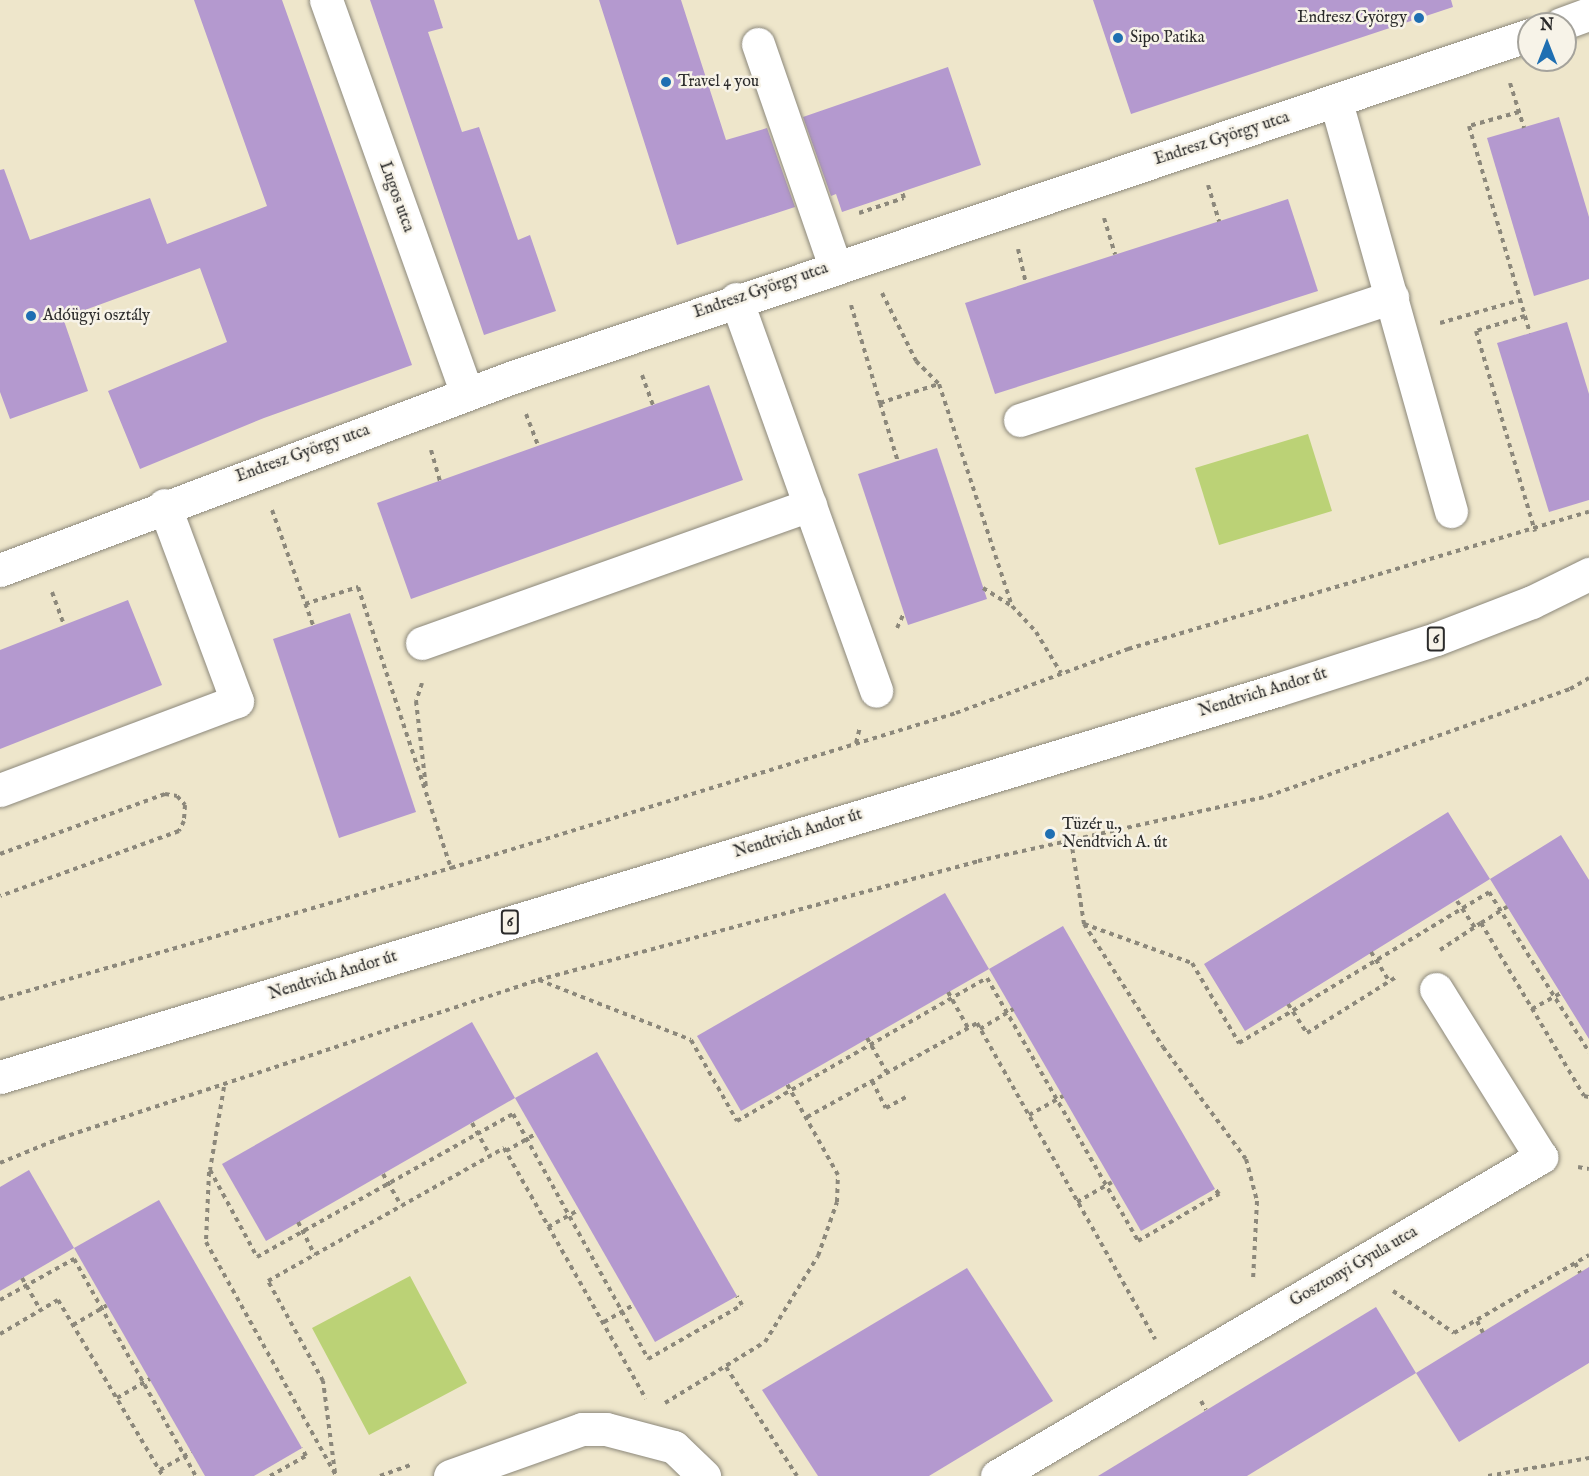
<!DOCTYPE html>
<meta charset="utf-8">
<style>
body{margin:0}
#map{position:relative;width:1589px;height:1476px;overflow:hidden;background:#eee6cb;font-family:"IM FELL English",serif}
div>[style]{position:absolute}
.green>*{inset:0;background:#bbd276}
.building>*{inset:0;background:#b499cf}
.path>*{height:4px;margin-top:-2px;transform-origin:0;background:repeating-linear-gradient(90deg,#8c887b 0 4.5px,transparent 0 9px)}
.roads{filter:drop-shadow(0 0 2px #8c887b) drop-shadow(0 0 2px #8c887b)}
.minor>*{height:33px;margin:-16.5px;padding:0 16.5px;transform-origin:16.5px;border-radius:16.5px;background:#fff}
.major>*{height:33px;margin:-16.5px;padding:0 16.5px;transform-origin:16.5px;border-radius:16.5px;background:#fff}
.dots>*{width:16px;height:16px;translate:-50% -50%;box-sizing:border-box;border:3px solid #f7f3e8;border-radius:50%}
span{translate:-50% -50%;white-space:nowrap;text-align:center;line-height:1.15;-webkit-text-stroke:5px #f7f3e8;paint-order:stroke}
.shield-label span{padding:2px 4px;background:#f7f3e8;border:2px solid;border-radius:4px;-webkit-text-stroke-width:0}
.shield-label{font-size:15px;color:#2b2b2b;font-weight:700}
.poi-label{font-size:16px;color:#2b2b2b}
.right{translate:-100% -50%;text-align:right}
.left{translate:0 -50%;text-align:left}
.street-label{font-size:16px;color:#2b2b2b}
.north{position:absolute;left:1517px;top:12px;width:60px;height:60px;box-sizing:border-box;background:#f7f3e8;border:2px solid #a5a39c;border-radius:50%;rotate:0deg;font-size:16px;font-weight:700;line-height:24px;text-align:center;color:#2b2b2b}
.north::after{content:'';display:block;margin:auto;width:21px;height:27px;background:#1f6fb2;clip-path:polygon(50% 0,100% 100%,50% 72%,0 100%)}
</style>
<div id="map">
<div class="green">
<i style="clip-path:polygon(1308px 434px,1332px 511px,1219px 545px,1195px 468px)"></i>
<i style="clip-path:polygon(410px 1276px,467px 1383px,369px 1435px,312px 1328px)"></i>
</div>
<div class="building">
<i style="clip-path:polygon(194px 0,282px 0,412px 365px,264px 418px,140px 469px,108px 391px,227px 342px,200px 268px,63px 318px,88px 391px,10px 419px,0 392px,0 170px,4px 169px,30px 240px,150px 198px,167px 244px,267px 206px)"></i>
<i style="clip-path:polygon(370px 0,434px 0,443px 28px,428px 32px,462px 132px,479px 127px,518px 240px,530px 235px,556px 311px,484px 335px)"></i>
<i style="clip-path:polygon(599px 0,681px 0,726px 140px,767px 128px,795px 207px,677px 245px)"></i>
<i style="clip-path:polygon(1093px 0,1451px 0,1453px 7px,1131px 114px)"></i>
<i style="clip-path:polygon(948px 67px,981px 165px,842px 212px,836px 194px,831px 196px,803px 117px)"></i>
<i style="clip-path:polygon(1559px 117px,1589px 217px,1589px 279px,1534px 296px,1487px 138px)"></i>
<i style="clip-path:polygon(1288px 199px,1318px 291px,995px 394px,965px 303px)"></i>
<i style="clip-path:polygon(1567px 322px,1589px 394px,1589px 500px,1549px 512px,1497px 343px)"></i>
<i style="clip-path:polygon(709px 385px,743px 480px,411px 599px,377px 503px)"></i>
<i style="clip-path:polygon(937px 448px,987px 599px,908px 625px,858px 474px)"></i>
<i style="clip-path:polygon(128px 600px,162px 685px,0 749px,0 650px)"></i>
<i style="clip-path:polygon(350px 613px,416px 812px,339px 838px,273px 639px)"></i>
<i style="clip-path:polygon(1448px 812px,1490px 879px,1561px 835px,1589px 880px,1589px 1039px,1490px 879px,1245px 1031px,1204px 964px)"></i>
<i style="clip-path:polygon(945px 893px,989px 969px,741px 1111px,697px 1036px)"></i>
<i style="clip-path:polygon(1063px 926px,1215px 1189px,1141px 1231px,989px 969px)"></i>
<i style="clip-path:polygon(472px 1022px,515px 1098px,266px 1241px,222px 1164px)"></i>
<i style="clip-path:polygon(597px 1052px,737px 1296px,655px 1342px,515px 1098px)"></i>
<i style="clip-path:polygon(29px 1170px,74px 1248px,0 1291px,0 1187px)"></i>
<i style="clip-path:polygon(159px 1200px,302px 1448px,254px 1476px,205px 1476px,74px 1248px)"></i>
<i style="clip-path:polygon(1589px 1267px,1589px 1363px,1459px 1442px,1416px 1373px)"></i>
<i style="clip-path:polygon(967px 1268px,1053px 1401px,929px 1476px,818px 1476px,762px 1390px)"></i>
<i style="clip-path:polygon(1376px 1307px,1416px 1373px,1247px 1476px,1098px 1476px)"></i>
</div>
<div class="path">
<i style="left:1510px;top:83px;width:47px;rotate:72.7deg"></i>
<i style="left:1519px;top:112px;width:52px;rotate:164.4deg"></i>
<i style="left:1469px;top:126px;width:216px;rotate:73.6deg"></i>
<i style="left:1208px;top:185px;width:38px;rotate:73deg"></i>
<i style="left:859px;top:213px;width:47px;rotate:-18.4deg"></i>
<i style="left:904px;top:198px;width:6px;rotate:-108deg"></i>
<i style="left:1104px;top:218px;width:38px;rotate:73deg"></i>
<i style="left:1018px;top:249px;width:35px;rotate:77deg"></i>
<i style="left:882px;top:293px;width:76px;rotate:63.4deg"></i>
<i style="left:916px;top:361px;width:33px;rotate:45deg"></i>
<i style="left:851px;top:305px;width:102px;rotate:73.5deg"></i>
<i style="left:880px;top:403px;width:62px;rotate:-17.9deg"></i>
<i style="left:939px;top:384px;width:234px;rotate:71.8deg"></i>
<i style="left:1525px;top:316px;width:51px;rotate:163deg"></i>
<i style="left:1476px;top:331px;width:209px;rotate:73.6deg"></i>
<i style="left:1440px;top:323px;width:83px;rotate:-16deg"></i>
<i style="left:642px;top:375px;width:32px;rotate:70deg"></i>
<i style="left:880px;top:403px;width:62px;rotate:73deg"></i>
<i style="left:526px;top:414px;width:34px;rotate:69deg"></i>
<i style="left:431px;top:450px;width:32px;rotate:74deg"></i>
<i style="left:272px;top:510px;width:122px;rotate:70.4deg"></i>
<i style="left:983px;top:588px;width:34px;rotate:32deg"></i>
<i style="left:1012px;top:606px;width:35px;rotate:47deg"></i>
<i style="left:1036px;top:632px;width:48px;rotate:58.6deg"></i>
<i style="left:52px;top:592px;width:35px;rotate:70deg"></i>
<i style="left:305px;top:604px;width:56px;rotate:-17.8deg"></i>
<i style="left:358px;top:587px;width:296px;rotate:71.7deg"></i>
<i style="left:897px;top:628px;width:17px;rotate:-65deg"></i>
<i style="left:422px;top:683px;width:19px;rotate:108deg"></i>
<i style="left:416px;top:701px;width:88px;rotate:83.4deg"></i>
<i style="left:856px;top:743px;width:16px;rotate:-76deg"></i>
<i style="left:1071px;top:840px;width:85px;rotate:81.2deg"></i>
<i style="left:1084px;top:924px;width:146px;rotate:57.3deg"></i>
<i style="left:1163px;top:1047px;width:139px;rotate:53.5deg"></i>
<i style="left:1246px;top:1159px;width:43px;rotate:75.3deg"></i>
<i style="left:1257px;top:1201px;width:80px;rotate:92.9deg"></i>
<i style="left:0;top:854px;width:176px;rotate:-20deg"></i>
<i style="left:165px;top:794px;width:12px;rotate:9deg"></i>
<i style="left:177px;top:796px;width:12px;rotate:48deg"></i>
<i style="left:185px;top:805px;width:16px;rotate:94deg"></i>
<i style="left:184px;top:821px;width:11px;rotate:117deg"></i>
<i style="left:179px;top:831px;width:190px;rotate:160deg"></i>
<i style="left:1457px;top:901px;width:32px;rotate:56deg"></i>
<i style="left:1481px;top:923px;width:31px;rotate:-32deg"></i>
<i style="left:1084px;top:924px;width:115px;rotate:19.9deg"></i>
<i style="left:1192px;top:963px;width:93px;rotate:59.6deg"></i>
<i style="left:1239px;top:1043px;width:292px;rotate:-31.1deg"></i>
<i style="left:1489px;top:892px;width:189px;rotate:58deg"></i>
<i style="left:1440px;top:950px;width:49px;rotate:-33.4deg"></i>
<i style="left:1481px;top:923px;width:201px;rotate:59.2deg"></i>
<i style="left:1584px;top:1096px;width:5px;rotate:11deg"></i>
<i style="left:1371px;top:952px;width:36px;rotate:58deg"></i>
<i style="left:539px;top:980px;width:163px;rotate:21.5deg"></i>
<i style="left:691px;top:1040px;width:93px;rotate:60.4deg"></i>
<i style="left:737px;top:1121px;width:288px;rotate:-29.8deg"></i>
<i style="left:987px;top:978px;width:303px;rotate:60.1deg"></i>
<i style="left:1138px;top:1241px;width:94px;rotate:-30.1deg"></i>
<i style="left:1219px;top:1194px;width:6px;rotate:-129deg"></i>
<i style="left:948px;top:992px;width:41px;rotate:60.9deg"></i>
<i style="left:0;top:999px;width:470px;rotate:-16.2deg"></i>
<i style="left:451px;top:868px;width:528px;rotate:-17.06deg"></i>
<i style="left:956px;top:713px;width:184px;rotate:-20.4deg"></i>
<i style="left:1128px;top:649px;width:481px;rotate:-16.6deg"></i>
<i style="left:1288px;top:1004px;width:35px;rotate:57deg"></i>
<i style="left:1307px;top:1033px;width:107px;rotate:-32.1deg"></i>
<i style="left:1532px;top:1009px;width:33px;rotate:-29deg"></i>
<i style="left:980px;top:1029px;width:39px;rotate:-31deg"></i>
<i style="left:867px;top:1038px;width:39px;rotate:60deg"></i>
<i style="left:872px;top:1081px;width:30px;rotate:63deg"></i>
<i style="left:886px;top:1108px;width:26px;rotate:-29deg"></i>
<i style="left:224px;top:1087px;width:84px;rotate:99.6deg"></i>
<i style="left:210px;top:1170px;width:99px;rotate:61.6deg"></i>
<i style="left:257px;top:1257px;width:293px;rotate:-29.2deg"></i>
<i style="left:513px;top:1114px;width:280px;rotate:61.1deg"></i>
<i style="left:648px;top:1359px;width:108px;rotate:-29.9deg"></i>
<i style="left:742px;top:1305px;width:10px;rotate:-119deg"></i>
<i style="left:1029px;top:1115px;width:39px;rotate:-29deg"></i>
<i style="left:807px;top:1117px;width:194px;rotate:-28.9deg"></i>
<i style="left:977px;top:1023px;width:363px;rotate:60.6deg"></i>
<i style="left:472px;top:1123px;width:37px;rotate:61deg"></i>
<i style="left:506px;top:1151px;width:34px;rotate:-30deg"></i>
<i style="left:0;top:1163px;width:66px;rotate:-22.3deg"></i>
<i style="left:61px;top:1138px;width:502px;rotate:-18.33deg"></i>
<i style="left:538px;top:980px;width:456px;rotate:-15.1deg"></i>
<i style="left:978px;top:861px;width:297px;rotate:-12.6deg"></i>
<i style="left:1268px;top:796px;width:320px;rotate:-19.5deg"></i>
<i style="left:1570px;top:689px;width:22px;rotate:-30deg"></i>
<i style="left:1578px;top:1167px;width:11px;rotate:10deg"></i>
<i style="left:209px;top:1172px;width:70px;rotate:92.5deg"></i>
<i style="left:206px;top:1242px;width:268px;rotate:60.9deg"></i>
<i style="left:383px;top:1174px;width:36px;rotate:60deg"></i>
<i style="left:1077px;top:1202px;width:40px;rotate:-29.7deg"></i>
<i style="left:298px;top:1222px;width:37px;rotate:63deg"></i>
<i style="left:548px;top:1227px;width:35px;rotate:-29deg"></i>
<i style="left:1575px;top:1263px;width:11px;rotate:63deg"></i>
<i style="left:22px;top:1278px;width:38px;rotate:60deg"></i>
<i style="left:1393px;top:1291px;width:74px;rotate:34.5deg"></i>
<i style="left:1454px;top:1333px;width:156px;rotate:-30deg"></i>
<i style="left:0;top:1300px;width:85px;rotate:-29deg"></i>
<i style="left:74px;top:1259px;width:249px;rotate:60.7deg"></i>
<i style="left:1477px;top:1321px;width:13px;rotate:63deg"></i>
<i style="left:604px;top:1322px;width:34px;rotate:-30deg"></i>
<i style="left:73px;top:1325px;width:39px;rotate:-30deg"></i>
<i style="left:0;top:1334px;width:67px;rotate:-30.4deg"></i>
<i style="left:58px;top:1300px;width:205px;rotate:59.2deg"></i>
<i style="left:726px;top:1367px;width:130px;rotate:56.9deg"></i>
<i style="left:117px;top:1398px;width:38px;rotate:-30deg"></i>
<i style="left:1201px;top:1401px;width:10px;rotate:61deg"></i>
<i style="left:665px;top:1403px;width:117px;rotate:-31.4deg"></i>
<i style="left:765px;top:1342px;width:101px;rotate:-58.4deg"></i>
<i style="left:818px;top:1256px;width:57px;rotate:-70.6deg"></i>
<i style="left:837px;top:1202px;width:27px;rotate:-88deg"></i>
<i style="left:838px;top:1175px;width:104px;rotate:-119.3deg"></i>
<i style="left:160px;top:1470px;width:36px;rotate:-30deg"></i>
<i style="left:335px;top:1473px;width:93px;rotate:-97.4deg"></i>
<i style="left:323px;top:1381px;width:114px;rotate:-118.8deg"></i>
<i style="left:268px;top:1281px;width:271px;rotate:-29.4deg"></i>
<i style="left:504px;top:1148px;width:288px;rotate:60.5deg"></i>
<i style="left:270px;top:1476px;width:41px;rotate:-29.1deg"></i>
<i style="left:306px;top:1456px;width:9px;rotate:-117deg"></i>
<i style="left:380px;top:1476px;width:35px;rotate:-20deg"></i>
<i style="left:1488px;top:1476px;width:103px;rotate:-10.1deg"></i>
</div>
<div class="roads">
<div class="minor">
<i style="left:326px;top:0;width:418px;rotate:70.3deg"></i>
<i style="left:1561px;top:24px;width:30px;rotate:-20deg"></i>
<i style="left:758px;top:44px;width:235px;rotate:70.9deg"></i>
<i style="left:1336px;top:102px;width:425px;rotate:74.3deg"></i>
<i style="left:736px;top:299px;width:416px;rotate:70.3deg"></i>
<i style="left:1020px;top:420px;width:392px;rotate:-18.3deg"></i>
<i style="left:0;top:570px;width:548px;rotate:-20.62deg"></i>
<i style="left:513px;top:377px;width:1072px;rotate:-18.6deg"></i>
<i style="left:422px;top:643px;width:412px;rotate:-19.6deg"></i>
<i style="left:0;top:790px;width:253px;rotate:-20.6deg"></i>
<i style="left:237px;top:701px;width:209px;rotate:-110.4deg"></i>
<i style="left:450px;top:1476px;width:140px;rotate:-19.6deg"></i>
<i style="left:582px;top:1429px;width:24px"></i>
<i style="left:606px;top:1429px;width:70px;rotate:14.8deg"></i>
<i style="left:674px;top:1447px;width:42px;rotate:44deg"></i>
<i style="left:997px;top:1476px;width:631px;rotate:-30.39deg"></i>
<i style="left:1541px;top:1157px;width:198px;rotate:-122deg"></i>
</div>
<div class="major">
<i style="left:0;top:1077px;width:1334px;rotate:-16.86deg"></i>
<i style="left:1277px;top:690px;width:167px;rotate:-17.8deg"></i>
<i style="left:1436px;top:639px;width:103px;rotate:-21.1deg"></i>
<i style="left:1532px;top:602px;width:64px;rotate:-26.2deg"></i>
</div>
</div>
<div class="dots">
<i style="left:1419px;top:18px;background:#1f6fb2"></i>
<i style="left:1118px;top:38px;background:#1f6fb2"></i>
<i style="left:666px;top:82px;background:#1f6fb2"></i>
<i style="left:31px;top:316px;background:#1f6fb2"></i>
<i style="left:1050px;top:834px;background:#1f6fb2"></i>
</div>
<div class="shield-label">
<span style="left:1436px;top:639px">6</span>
<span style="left:510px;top:922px">6</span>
</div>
<div class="poi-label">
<span class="right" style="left:1407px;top:18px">Endresz György</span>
<span class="left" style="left:1130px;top:38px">Sipo Patika</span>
<span class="left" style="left:678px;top:82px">Travel 4 you</span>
<span class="left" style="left:43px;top:316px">Adóügyi osztály</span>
<span class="left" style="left:1062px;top:834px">Tüzér u.,<br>Nendtvich A. út</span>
</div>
<div class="street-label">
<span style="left:1222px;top:139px;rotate:-18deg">Endresz György utca</span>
<span style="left:396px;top:197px;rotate:70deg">Lugos utca</span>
<span style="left:761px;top:291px;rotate:-19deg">Endresz György utca</span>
<span style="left:303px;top:454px;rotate:-20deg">Endresz György utca</span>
<span style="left:1263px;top:693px;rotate:-17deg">Nendtvich Andor út</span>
<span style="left:798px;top:834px;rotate:-17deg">Nendtvich Andor út</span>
<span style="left:333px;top:976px;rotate:-17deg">Nendtvich Andor út</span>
<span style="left:1354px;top:1267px;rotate:-30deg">Gosztonyi Gyula utca</span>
</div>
<div class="north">N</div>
</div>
